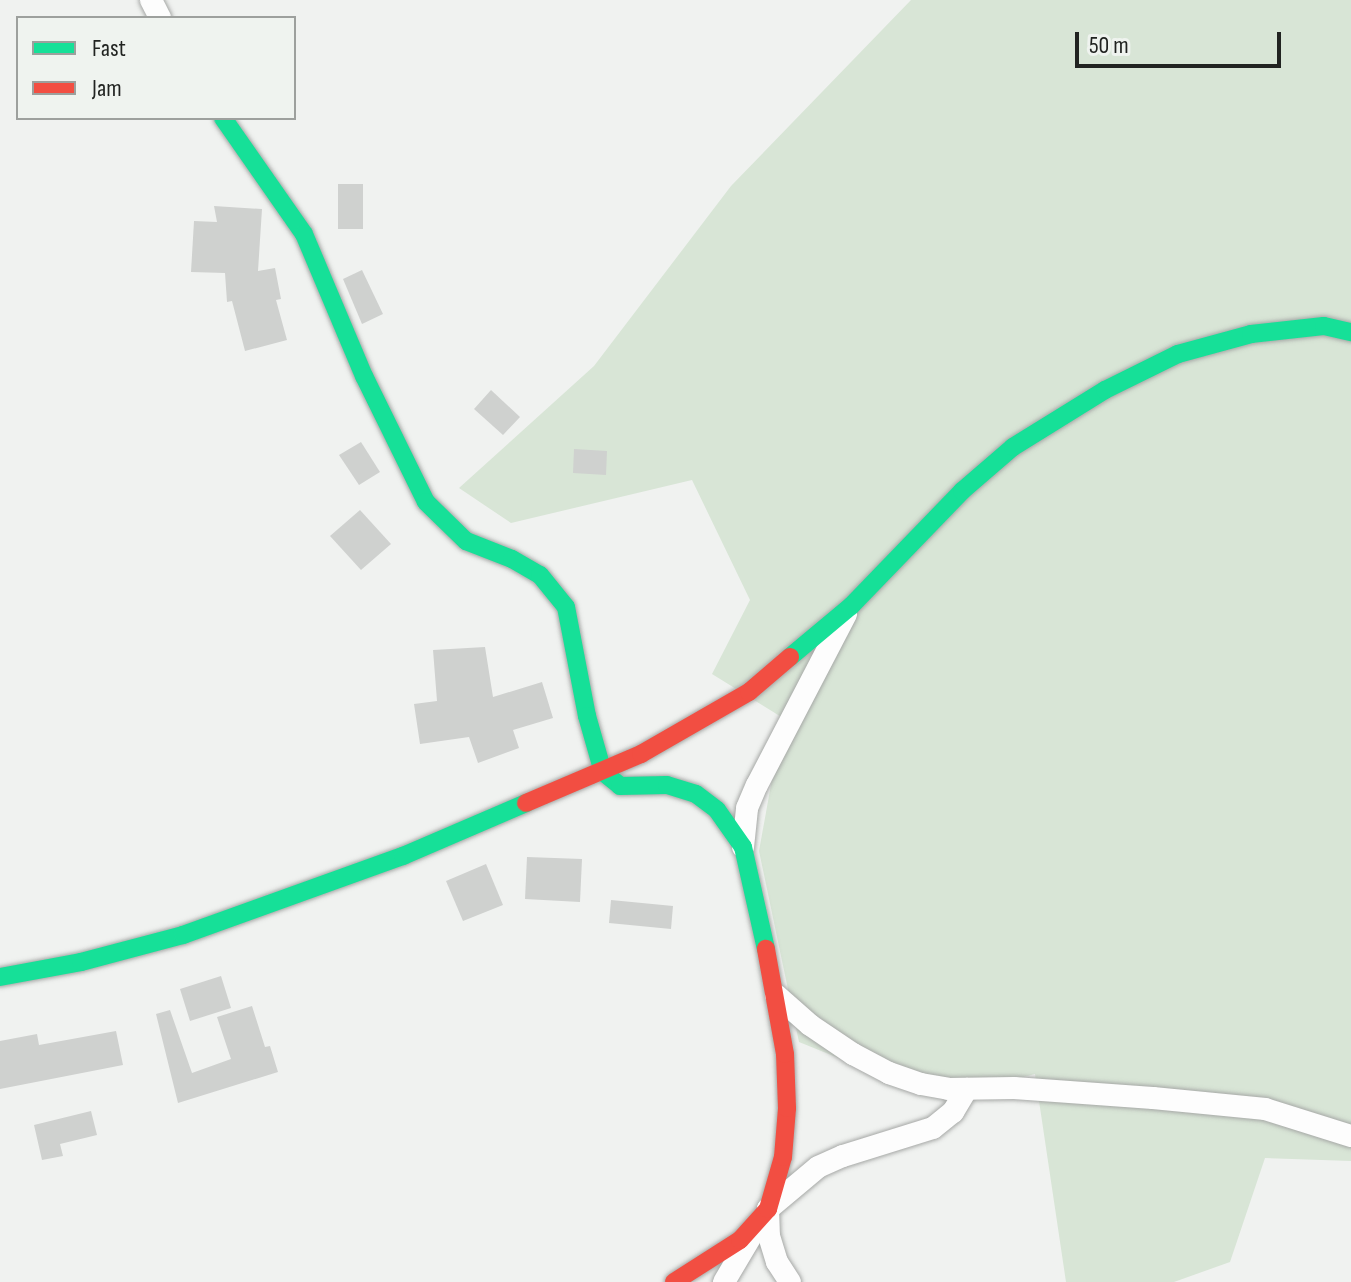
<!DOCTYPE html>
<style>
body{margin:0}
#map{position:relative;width:1351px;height:1282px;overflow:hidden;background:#f0f2f0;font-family:"Sofia Sans Condensed",sans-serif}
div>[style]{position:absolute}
.green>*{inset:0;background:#d8e5d6}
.building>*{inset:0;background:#cfd1cf}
.roads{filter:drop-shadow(0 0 2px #a6a8a6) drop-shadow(0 0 2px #a6a8a6)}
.street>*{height:22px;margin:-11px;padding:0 11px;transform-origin:11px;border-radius:11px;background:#fdfdfd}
.fast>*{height:18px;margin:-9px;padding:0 9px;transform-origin:9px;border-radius:9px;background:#16e098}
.jam>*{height:18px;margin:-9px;padding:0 9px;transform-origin:9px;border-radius:9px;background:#f24e42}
span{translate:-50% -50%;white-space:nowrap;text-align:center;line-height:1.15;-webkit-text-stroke:8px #eff3ef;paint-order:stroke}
.legend{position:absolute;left:16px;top:16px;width:280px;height:104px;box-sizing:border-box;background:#eff3ef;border:2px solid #9da09d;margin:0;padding:10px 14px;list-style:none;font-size:24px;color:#212321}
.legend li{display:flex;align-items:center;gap:16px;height:40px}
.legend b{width:40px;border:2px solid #9da09d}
.scale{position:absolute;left:1075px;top:32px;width:206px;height:36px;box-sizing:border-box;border:4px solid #212321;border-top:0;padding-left:10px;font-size:24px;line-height:28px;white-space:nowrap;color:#212321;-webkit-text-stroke:6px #eff3ef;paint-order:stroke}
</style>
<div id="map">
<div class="green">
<i style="clip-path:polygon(911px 0,1351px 0,1351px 1161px,1265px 1158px,1230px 1262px,1174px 1282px,1066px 1282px,1035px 1074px,956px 1095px,868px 1070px,799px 1042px,759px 851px,783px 718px,712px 674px,750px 600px,692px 480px,511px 523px,459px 488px,594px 366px,731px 186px)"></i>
</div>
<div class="building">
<i style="clip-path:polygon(338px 184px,363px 184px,363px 229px,338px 229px)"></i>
<i style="clip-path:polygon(214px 206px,262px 209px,258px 271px,275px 268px,281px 299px,276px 300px,287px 340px,245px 351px,232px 301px,227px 302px,225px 273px,191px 272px,194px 221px,217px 222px)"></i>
<i style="clip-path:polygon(362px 270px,383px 314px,362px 324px,343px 279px)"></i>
<i style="clip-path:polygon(491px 390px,520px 417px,503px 435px,474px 409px)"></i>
<i style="clip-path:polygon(361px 442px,380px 472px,359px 485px,339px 455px)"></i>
<i style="clip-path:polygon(574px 449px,607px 451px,606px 475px,573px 473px)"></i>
<i style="clip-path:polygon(360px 510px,391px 544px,361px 570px,330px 536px)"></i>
<i style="clip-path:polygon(485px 647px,493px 697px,542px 682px,553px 718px,513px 730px,519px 748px,478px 763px,469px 737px,420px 744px,414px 704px,437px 701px,433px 650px)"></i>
<i style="clip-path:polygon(527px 857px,582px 859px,580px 902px,525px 899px)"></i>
<i style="clip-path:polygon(486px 864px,503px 905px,463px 921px,446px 881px)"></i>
<i style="clip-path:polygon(611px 900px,673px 906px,671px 929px,609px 923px)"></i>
<i style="clip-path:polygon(221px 976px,231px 1008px,190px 1021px,180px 989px)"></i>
<i style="clip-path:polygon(252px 1006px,265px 1047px,270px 1046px,278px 1072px,178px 1103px,156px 1014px,170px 1010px,192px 1073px,231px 1059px,217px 1017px)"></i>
<i style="clip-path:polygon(116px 1031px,123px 1065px,0 1089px,0 1041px,37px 1034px,39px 1045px)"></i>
<i style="clip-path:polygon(91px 1111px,97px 1135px,60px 1144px,63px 1156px,42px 1160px,34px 1125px)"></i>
</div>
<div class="roads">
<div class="street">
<i style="left:151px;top:0;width:20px;rotate:63deg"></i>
<i style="left:743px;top:847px;width:39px;rotate:-84deg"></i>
<i style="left:747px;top:808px;width:25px;rotate:-67deg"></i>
<i style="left:757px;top:785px;width:193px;rotate:-62.5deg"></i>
<i style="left:776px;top:995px;width:45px;rotate:41.4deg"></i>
<i style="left:810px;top:1025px;width:52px;rotate:34deg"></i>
<i style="left:853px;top:1054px;width:41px;rotate:27.8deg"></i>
<i style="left:889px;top:1073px;width:34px;rotate:19deg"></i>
<i style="left:921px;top:1084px;width:27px;rotate:10deg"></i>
<i style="left:948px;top:1089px;width:66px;rotate:-0.9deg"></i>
<i style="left:1014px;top:1088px;width:139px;rotate:4.1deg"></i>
<i style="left:1153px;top:1098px;width:113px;rotate:5.6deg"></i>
<i style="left:1265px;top:1109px;width:90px;rotate:17.4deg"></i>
<i style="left:768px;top:1209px;width:65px;rotate:-40deg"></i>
<i style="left:818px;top:1167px;width:27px;rotate:-24deg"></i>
<i style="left:843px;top:1156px;width:94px;rotate:-17.3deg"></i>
<i style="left:933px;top:1128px;width:26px;rotate:-39deg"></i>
<i style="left:953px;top:1112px;width:27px;rotate:-59deg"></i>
<i style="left:768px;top:1209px;width:27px;rotate:88deg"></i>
<i style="left:769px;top:1236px;width:27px;rotate:73deg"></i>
<i style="left:777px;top:1262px;width:24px;rotate:57deg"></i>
<i style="left:724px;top:1282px;width:51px;rotate:-59.4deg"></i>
</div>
<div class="fast">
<i style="left:223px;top:118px;width:141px;rotate:55.1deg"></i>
<i style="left:304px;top:234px;width:154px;rotate:67.1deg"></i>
<i style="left:364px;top:376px;width:140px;rotate:63.8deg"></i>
<i style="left:426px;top:502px;width:56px;rotate:44.3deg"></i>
<i style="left:466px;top:541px;width:49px;rotate:21.4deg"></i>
<i style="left:512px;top:559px;width:32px;rotate:30deg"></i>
<i style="left:540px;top:575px;width:41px;rotate:50.9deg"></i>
<i style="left:566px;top:607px;width:111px;rotate:79.1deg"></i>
<i style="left:587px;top:716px;width:58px;rotate:74.1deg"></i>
<i style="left:603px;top:772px;width:22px;rotate:39deg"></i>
<i style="left:620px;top:786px;width:47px;rotate:-1.2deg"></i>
<i style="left:667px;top:785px;width:30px;rotate:17deg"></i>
<i style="left:696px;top:794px;width:26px;rotate:37deg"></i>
<i style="left:717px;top:810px;width:45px;rotate:54.9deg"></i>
<i style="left:743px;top:847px;width:105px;rotate:77.3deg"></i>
<i style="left:790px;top:657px;width:80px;rotate:-39.9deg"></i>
<i style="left:851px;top:606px;width:160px;rotate:-46deg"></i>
<i style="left:962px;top:491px;width:67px;rotate:-40.8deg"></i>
<i style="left:1013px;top:447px;width:108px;rotate:-31.8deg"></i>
<i style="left:1105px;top:390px;width:81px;rotate:-26.3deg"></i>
<i style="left:1178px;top:354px;width:76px;rotate:-15.3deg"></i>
<i style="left:1251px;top:334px;width:73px;rotate:-6.3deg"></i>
<i style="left:1324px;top:326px;width:28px;rotate:13deg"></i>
<i style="left:0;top:977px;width:82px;rotate:-10.5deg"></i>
<i style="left:81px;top:962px;width:106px;rotate:-14.8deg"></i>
<i style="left:183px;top:935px;width:234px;rotate:-19.8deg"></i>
<i style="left:403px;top:856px;width:134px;rotate:-23.3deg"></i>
</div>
<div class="jam">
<i style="left:526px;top:803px;width:125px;rotate:-23.1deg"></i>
<i style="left:641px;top:754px;width:125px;rotate:-29.9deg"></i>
<i style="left:749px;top:692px;width:54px;rotate:-40.5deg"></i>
<i style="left:674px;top:1282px;width:78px;rotate:-32.5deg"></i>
<i style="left:740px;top:1240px;width:42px;rotate:-47.9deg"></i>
<i style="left:768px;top:1209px;width:54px;rotate:-73.9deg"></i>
<i style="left:783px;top:1157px;width:49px;rotate:-85.3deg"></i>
<i style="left:787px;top:1108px;width:54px;rotate:-92.1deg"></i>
<i style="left:785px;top:1054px;width:107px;rotate:-100.3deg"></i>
</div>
</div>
<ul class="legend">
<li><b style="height:10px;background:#16e098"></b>Fast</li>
<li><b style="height:10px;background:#f24e42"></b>Jam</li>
</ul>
<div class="scale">50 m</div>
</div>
